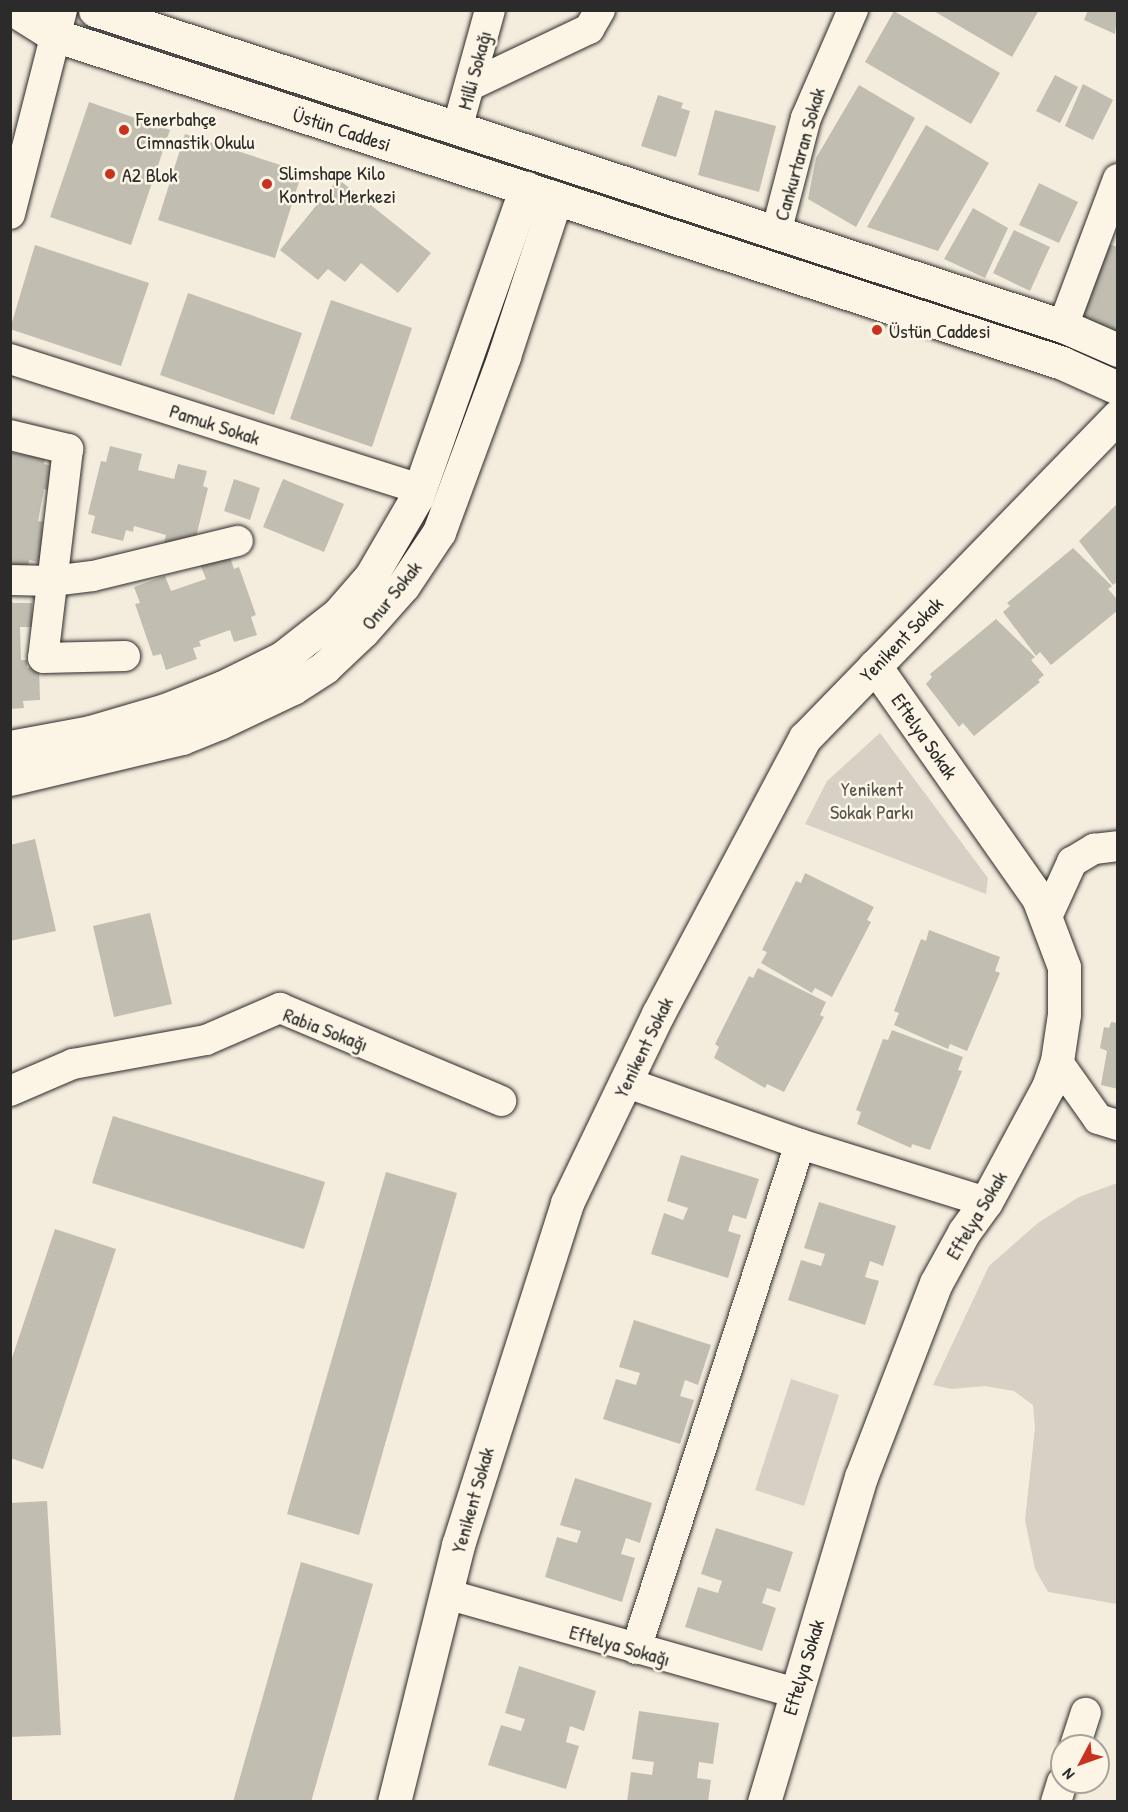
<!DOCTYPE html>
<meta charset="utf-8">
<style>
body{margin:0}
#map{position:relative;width:1128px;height:1812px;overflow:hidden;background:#f4edde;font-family:"Patrick Hand",sans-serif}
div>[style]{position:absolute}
.green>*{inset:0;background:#d6d1c4}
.building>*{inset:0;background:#c2bdb1}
.roads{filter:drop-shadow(0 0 2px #2b2b2b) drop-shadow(0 0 2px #2b2b2b)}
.minor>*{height:30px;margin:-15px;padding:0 15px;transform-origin:15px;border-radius:15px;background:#fcf5e5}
.tertiary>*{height:33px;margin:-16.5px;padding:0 16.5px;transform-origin:16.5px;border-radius:16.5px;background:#fcf5e5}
.dots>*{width:16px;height:16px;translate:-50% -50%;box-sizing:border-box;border:3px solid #fcf5e5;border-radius:50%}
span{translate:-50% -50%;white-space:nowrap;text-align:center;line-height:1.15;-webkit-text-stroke:5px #fcf5e5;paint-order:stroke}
.street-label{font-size:20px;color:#2b2b2b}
.poi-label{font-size:20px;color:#2b2b2b}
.left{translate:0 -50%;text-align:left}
.park-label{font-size:20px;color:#565451}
.frame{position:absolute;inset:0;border:12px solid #2b2b2b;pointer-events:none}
.north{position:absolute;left:1050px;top:1734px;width:60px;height:60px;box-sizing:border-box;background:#fcf5e5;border:2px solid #a8a49b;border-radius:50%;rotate:229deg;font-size:16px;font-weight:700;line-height:24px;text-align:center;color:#2b2b2b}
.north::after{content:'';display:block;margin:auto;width:21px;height:27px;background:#c8321e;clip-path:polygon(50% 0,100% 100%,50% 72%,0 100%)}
</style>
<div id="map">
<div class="green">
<i style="clip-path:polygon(880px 733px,988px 878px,986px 894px,805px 824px,827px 781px)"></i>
<i style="clip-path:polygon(1117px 1183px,1118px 1183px,1117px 1604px,1048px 1592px,1035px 1569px,1025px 1520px,1035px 1428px,1033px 1405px,1014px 1391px,985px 1386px,952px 1389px,933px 1385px,989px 1266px,1038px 1223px,1079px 1197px)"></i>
<i style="clip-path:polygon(791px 1379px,839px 1395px,804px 1506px,755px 1490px)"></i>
</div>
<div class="building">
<i style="clip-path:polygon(932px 10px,1039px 10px,1012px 57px)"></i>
<i style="clip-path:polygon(1088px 10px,1118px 10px,1115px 34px,1084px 20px)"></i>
<i style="clip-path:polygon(894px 11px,1000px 73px,971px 124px,865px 62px)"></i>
<i style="clip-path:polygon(1055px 75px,1078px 87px,1060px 123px,1036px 111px)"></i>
<i style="clip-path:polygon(1083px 84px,1113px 100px,1093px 140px,1065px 126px)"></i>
<i style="clip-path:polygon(859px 85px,915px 118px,856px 227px,808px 199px,816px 158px)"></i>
<i style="clip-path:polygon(658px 95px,683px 103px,681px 108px,690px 111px,676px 157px,641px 146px)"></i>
<i style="clip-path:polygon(89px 102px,170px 130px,131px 245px,50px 217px)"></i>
<i style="clip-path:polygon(715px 110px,776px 126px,759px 192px,698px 175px)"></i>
<i style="clip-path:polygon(926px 125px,989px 163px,938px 251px,867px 227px)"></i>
<i style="clip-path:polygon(185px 134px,302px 172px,275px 258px,158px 220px)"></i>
<i style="clip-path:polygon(338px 179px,431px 253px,398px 293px,361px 263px,345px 282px,328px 269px,318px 280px,280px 250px)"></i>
<i style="clip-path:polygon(1039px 183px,1078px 202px,1059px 243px,1019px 225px)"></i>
<i style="clip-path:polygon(973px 208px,1008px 228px,985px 278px,944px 259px)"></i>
<i style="clip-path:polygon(1014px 230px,1050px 247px,1030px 291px,993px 273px)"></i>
<i style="clip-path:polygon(1104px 243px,1118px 247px,1118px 344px,1077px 329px)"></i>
<i style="clip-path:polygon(35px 245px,149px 283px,121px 366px,10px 329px)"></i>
<i style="clip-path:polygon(188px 293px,302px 333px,274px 415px,160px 375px)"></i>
<i style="clip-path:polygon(331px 300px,412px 328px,372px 447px,290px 419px)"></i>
<i style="clip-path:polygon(110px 446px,142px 454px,138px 470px,174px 479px,178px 464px,207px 471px,203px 486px,208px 488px,196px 537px,191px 536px,186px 553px,163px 547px,166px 535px,134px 526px,133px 532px,126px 530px,123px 541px,91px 533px,95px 516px,88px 514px,101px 461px,106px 462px)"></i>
<i style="clip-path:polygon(10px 452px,45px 459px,44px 464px,62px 468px,57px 492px,44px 489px,38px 521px,43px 522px,42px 529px,53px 532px,46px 564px,29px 560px,28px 568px,10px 564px)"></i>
<i style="clip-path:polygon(234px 479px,260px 488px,250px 520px,224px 511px)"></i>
<i style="clip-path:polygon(283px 479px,344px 504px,324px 552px,263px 527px)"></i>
<i style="clip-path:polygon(1118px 503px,1118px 581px,1113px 585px,1079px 541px)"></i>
<i style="clip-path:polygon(1073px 548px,1112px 586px,1108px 589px,1118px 600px,1117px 611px,1051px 665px,1040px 652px,1036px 656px,1003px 612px,1010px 606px,1007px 603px)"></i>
<i style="clip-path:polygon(229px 554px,234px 569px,239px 567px,256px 615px,251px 617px,257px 635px,234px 642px,230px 630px,199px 641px,201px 646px,193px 648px,197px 659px,166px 670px,161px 654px,153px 656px,135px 604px,140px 603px,134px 587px,165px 576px,171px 591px,206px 579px,200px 564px)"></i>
<i style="clip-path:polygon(10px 598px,13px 603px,32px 603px,33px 627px,20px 627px,21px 660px,27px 660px,27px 668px,39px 667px,40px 700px,23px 701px,24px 708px,10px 709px)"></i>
<i style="clip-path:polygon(996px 619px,1035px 657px,1031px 660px,1044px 675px,1038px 680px,1040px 682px,974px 736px,963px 723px,959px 727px,926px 684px,932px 677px,930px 674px)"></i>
<i style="clip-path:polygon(35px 839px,56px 931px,10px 941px,10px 845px)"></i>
<i style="clip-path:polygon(805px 873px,874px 907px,867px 920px,871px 922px,832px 997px,815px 988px,812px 993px,761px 963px,767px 952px,762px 950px,796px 881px,801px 883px)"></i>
<i style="clip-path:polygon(150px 913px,172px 1004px,114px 1017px,93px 926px)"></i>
<i style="clip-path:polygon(929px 930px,1000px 957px,995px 971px,1000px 973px,967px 1051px,950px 1044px,948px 1049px,894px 1025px,899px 1013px,894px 1011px,921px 939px,926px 941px)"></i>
<i style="clip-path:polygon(758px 968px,826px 1002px,820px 1015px,824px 1017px,784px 1092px,767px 1084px,765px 1088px,714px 1058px,719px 1047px,715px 1044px,749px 976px,753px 978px)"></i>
<i style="clip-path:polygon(1111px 1022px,1118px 1023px,1118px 1089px,1101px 1085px,1107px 1051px,1100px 1048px,1104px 1027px,1109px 1028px)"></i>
<i style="clip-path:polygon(892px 1030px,963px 1057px,958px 1070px,962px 1071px,930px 1150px,912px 1144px,911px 1148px,857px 1124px,861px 1112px,856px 1110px,883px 1039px,888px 1040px)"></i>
<i style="clip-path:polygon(113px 1116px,325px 1182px,304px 1249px,92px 1183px)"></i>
<i style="clip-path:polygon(681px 1155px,759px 1179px,746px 1219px,733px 1215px,728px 1231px,741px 1235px,728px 1278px,651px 1254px,664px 1213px,683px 1220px,688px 1208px,667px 1201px)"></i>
<i style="clip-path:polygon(386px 1172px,457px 1193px,359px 1535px,287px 1514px)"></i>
<i style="clip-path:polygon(819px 1202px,896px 1226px,883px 1266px,870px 1261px,865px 1277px,879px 1281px,865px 1325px,788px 1300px,801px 1260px,821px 1266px,825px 1254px,804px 1248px)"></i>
<i style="clip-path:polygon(55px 1229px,116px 1249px,43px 1469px,10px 1458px,10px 1364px)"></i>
<i style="clip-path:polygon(634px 1320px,711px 1345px,698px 1385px,685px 1380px,680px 1396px,694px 1400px,680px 1444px,603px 1419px,616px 1379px,636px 1385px,640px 1373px,619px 1367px)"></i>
<i style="clip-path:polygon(575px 1478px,652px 1503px,640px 1543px,626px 1538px,621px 1554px,635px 1558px,622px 1602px,545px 1577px,557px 1537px,577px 1543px,581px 1531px,560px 1525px)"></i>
<i style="clip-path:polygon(47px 1501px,61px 1735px,10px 1737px,10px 1503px)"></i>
<i style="clip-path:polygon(716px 1528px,793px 1552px,780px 1592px,767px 1588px,762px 1603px,776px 1608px,762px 1651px,685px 1627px,698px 1587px,718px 1593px,722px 1581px,701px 1574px)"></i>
<i style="clip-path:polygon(301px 1562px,373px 1584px,311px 1802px,233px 1802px)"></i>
<i style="clip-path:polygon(519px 1666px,596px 1691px,584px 1731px,570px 1726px,566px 1742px,579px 1746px,566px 1789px,488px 1765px,501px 1725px,521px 1731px,525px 1719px,505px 1713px)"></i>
<i style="clip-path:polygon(639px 1711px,719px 1723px,713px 1764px,699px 1762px,697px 1778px,711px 1780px,708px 1802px,627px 1802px,631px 1772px,652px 1775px,654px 1762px,632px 1759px)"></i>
</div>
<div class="roads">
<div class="minor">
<i style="left:471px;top:85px;width:131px;rotate:-25.4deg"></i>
<i style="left:589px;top:29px;width:22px;rotate:-60deg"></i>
<i style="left:457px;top:129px;width:123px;rotate:-74.5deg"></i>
<i style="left:10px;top:214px;width:211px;rotate:-75.7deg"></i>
<i style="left:776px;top:233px;width:119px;rotate:-75.4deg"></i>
<i style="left:806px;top:118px;width:118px;rotate:-66.5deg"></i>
<i style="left:1063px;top:326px;width:157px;rotate:-69.5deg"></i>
<i style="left:10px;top:359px;width:430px;rotate:17.6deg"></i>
<i style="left:10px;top:435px;width:60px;rotate:13.6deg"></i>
<i style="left:68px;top:449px;width:210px;rotate:96.8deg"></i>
<i style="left:43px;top:658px;width:82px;rotate:-1.4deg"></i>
<i style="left:10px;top:580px;width:42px;rotate:1.4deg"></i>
<i style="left:52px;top:581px;width:41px;rotate:-7deg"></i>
<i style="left:93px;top:576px;width:149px;rotate:-13.6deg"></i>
<i style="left:1046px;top:919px;width:63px;rotate:-65.5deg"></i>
<i style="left:1072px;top:862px;width:26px;rotate:-31deg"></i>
<i style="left:1094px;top:849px;width:24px;rotate:-7deg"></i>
<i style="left:1057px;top:1061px;width:71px;rotate:54.7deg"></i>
<i style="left:1098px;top:1119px;width:21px;rotate:17deg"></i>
<i style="left:625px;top:1082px;width:186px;rotate:19.5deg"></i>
<i style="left:800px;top:1144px;width:195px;rotate:17.3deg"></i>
<i style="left:10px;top:1091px;width:69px;rotate:-23.2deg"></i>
<i style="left:73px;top:1064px;width:135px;rotate:-10.2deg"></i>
<i style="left:206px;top:1040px;width:81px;rotate:-23.4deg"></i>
<i style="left:280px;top:1008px;width:240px;rotate:22.8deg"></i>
<i style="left:446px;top:1594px;width:363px;rotate:15.8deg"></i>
<i style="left:636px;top:1649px;width:531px;rotate:-72.01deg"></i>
<i style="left:1075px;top:1746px;width:35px;rotate:-72deg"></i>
<i style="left:1056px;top:1802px;width:21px;rotate:-73deg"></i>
</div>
<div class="tertiary">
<i style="left:14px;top:10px;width:47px;rotate:32deg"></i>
<i style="left:54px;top:35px;width:1060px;rotate:18.02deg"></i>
<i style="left:1062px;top:363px;width:61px;rotate:24.1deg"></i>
<i style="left:95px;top:10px;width:1018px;rotate:18.08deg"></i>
<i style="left:1063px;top:326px;width:60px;rotate:23.6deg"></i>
<i style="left:10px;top:747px;width:81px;rotate:-10.6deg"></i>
<i style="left:90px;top:732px;width:78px;rotate:-16.3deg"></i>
<i style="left:165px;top:710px;width:62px;rotate:-21.6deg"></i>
<i style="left:223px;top:687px;width:66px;rotate:-26.2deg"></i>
<i style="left:282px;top:658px;width:71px;rotate:-38.2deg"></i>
<i style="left:338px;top:614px;width:50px;rotate:-49deg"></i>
<i style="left:371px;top:576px;width:91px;rotate:-59.8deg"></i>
<i style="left:417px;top:497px;width:328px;rotate:-70.6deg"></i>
<i style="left:10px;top:779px;width:177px;rotate:-13.4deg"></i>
<i style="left:182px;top:738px;width:40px;rotate:-22deg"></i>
<i style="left:219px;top:723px;width:82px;rotate:-25.3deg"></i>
<i style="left:293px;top:688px;width:38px;rotate:-33deg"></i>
<i style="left:325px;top:667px;width:52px;rotate:-43.5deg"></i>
<i style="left:363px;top:631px;width:60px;rotate:-48.4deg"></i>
<i style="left:403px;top:586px;width:65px;rotate:-56.3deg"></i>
<i style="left:439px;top:532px;width:188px;rotate:-69.7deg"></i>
<i style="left:504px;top:356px;width:166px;rotate:-71.8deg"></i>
<i style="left:394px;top:1802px;width:265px;rotate:-76deg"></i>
<i style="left:458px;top:1545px;width:359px;rotate:-72.3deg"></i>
<i style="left:567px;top:1203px;width:210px;rotate:-64.3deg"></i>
<i style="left:658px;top:1014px;width:313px;rotate:-62deg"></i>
<i style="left:805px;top:738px;width:449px;rotate:-45.8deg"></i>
<i style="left:764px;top:1802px;width:339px;rotate:-73.4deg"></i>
<i style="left:861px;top:1477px;width:208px;rotate:-68.9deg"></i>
<i style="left:936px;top:1283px;width:58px;rotate:-61.2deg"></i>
<i style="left:964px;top:1232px;width:37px;rotate:-54deg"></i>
<i style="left:986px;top:1202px;width:131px;rotate:-61.7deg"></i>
<i style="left:1048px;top:1087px;width:28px;rotate:-71deg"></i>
<i style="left:1057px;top:1061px;width:48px;rotate:-81.5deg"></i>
<i style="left:1064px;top:1014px;width:47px;rotate:-90deg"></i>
<i style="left:1064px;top:967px;width:74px;rotate:-110.6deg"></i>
<i style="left:1038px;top:898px;width:284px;rotate:-125.1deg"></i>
</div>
</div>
<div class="dots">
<i style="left:124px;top:130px;background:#c8321e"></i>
<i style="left:110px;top:174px;background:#c8321e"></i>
<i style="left:267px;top:184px;background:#c8321e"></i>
<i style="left:877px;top:330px;background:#c8321e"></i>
</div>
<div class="street-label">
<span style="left:474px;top:70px;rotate:-75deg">Milli Sokağı</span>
<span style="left:342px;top:129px;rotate:18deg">Üstün Caddesi</span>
<span style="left:799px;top:154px;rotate:-74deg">Cankurtaran Sokak</span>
<span style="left:215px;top:424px;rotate:18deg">Pamuk Sokak</span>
<span style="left:391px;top:595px;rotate:-51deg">Onur Sokak</span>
<span style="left:901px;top:639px;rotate:-46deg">Yenikent Sokak</span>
<span style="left:925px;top:736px;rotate:55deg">Eftelya Sokak</span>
<span style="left:326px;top:1029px;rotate:21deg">Rabia Sokağı</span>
<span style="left:643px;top:1047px;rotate:-64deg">Yenikent Sokak</span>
<span style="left:976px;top:1215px;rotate:-59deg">Eftelya Sokak</span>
<span style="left:472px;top:1500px;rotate:-74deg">Yenikent Sokak</span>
<span style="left:620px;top:1645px;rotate:16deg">Eftelya Sokağı</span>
<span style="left:803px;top:1667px;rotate:-73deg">Eftelya Sokak</span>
</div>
<div class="poi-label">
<span class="left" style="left:136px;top:130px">Fenerbahçe<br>Cimnastik Okulu</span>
<span class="left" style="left:279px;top:184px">Slimshape Kilo<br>Kontrol Merkezi</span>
<span class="left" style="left:122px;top:174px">A2 Blok</span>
<span class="left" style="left:889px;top:330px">Üstün Caddesi</span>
</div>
<div class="park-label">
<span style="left:872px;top:800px">Yenikent<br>Sokak Parkı</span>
</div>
<div class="frame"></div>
<div class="north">N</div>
</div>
